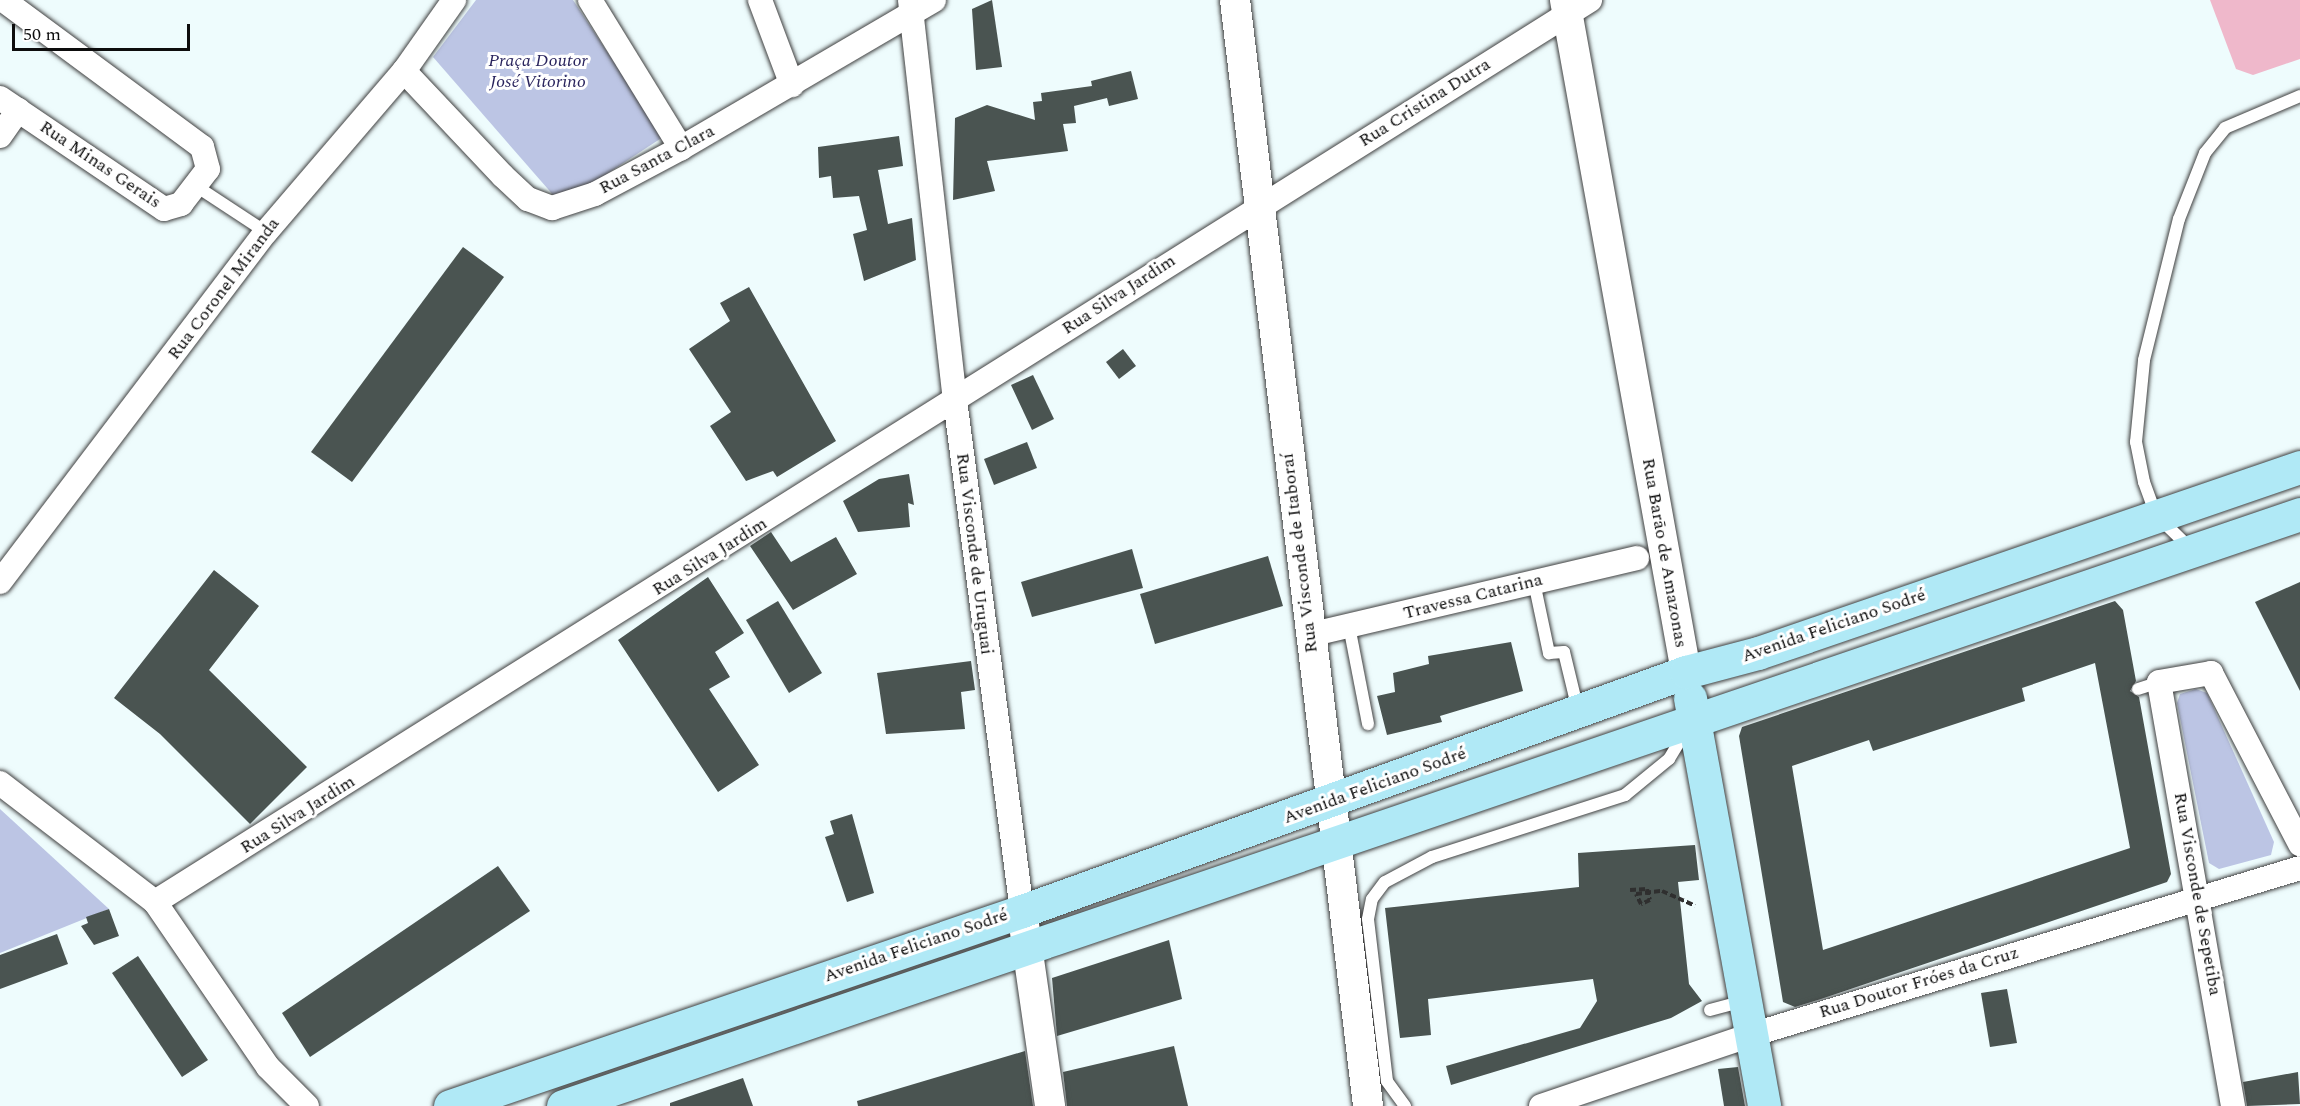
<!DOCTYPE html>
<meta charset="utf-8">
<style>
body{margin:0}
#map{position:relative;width:2300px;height:1106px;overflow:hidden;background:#eefcfd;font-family:Spectral,serif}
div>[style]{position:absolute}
.green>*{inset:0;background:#bcc5e4}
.water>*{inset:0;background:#efb8cb}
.building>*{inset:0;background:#4a5451}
.path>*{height:4px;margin-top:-2px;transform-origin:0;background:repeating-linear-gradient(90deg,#2f2f2f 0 6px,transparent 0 9px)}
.roads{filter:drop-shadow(0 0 2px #404040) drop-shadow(0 0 2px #404040)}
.service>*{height:12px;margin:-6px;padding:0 6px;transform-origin:6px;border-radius:6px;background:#fff}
.minor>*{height:24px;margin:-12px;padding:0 12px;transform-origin:12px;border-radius:12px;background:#fff}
.tertiary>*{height:30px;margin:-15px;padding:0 15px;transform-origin:15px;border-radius:15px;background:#fff}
.secondary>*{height:33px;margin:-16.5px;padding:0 16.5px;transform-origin:16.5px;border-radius:16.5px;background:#b0e9f6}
.path-bridge>*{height:4px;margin-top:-2px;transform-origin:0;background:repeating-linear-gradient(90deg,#2f2f2f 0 6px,transparent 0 9px)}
span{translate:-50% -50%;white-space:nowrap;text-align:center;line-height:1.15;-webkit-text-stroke:6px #fff;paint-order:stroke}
.park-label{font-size:18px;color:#29245d;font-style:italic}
.street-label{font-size:18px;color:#0d0d0d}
.scale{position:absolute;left:12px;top:24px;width:178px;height:27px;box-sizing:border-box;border:3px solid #0d0d0d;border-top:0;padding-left:8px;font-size:18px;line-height:21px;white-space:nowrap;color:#0d0d0d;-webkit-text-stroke:4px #fff;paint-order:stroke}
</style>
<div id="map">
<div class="green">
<i style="clip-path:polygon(476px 0,573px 0,663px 137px,561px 204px,433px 57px)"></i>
<i style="clip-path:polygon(2196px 689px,2207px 693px,2274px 842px,2271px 855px,2219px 869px,2209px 863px,2177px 703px,2180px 694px)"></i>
<i style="clip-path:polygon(0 809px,109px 909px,0 953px)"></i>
</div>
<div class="water">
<i style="clip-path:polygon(2210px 0,2300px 0,2300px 59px,2253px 75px,2236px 69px)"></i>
</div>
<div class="building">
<i style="clip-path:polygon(992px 0,1002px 67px,976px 70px,972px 9px)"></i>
<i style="clip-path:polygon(1131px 71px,1138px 99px,1109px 106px,1107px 98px,1074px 106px,1076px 123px,1063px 124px,1068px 151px,987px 161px,995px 191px,953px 200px,955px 118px,987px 105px,1035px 120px,1033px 102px,1042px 101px,1041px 93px,1092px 86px,1091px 81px)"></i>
<i style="clip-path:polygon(899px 136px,903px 166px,878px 170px,888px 224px,912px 218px,916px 260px,864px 281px,853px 234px,867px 230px,859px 196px,833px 198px,831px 176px,819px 178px,818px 147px)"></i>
<i style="clip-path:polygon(463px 247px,504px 277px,352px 482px,311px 452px)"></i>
<i style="clip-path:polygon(749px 287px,836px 441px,777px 477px,773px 471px,746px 481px,710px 426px,731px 412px,689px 349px,730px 321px,720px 303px)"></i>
<i style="clip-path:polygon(1123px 349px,1136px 366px,1119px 379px,1106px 362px)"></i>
<i style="clip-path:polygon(1033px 375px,1054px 419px,1032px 430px,1011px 385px)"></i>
<i style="clip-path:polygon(1027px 442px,1037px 468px,994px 485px,984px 459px)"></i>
<i style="clip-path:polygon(909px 474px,914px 505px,908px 503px,910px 527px,858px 532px,843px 501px,879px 479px)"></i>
<i style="clip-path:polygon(771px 532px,791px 562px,836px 537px,857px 574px,793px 610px,750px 546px)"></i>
<i style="clip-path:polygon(1132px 549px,1143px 588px,1032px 617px,1021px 582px)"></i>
<i style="clip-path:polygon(1268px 556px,1283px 606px,1155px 644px,1140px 594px)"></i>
<i style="clip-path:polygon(214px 570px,259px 606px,209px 670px,307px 767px,250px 824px,160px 734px,114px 698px)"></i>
<i style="clip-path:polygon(708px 577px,744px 633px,715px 652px,730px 677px,709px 689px,759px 765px,718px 792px,618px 640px)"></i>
<i style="clip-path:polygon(2300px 582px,2300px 691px,2255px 602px)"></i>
<i style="clip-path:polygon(778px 601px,822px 673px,789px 693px,746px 620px)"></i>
<i style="clip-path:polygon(evenodd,2115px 601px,2123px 610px,2136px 681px,2130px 691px,2139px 697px,2171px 874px,2167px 882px,1821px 999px,1795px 1007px,1783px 1002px,1739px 736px,1742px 727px,2115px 601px,2095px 663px,2130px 848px,1823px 950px,1792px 766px,1869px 740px,1873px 751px,2025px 701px,2022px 688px,2095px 663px)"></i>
<i style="clip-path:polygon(1511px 642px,1523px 691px,1440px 716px,1442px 722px,1387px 735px,1377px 696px,1395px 692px,1393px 673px,1429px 664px,1428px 656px)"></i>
<i style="clip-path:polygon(971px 661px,975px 690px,961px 692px,965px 729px,886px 734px,877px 673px)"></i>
<i style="clip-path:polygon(852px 814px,874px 893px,847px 902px,825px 837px,834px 834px,830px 821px)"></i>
<i style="clip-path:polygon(1695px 845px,1699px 880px,1678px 882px,1689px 984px,1702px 1001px,1671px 1018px,1451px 1085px,1446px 1066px,1580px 1028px,1597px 1001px,1593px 979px,1428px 999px,1431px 1035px,1400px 1038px,1385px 908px,1579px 887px,1578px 853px)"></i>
<i style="clip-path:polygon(498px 866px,530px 911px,310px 1057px,282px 1013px)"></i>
<i style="clip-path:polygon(109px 909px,119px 936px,94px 945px,81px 926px,88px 923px,86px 917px)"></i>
<i style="clip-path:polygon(57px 934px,68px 964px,0 989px,0 955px)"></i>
<i style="clip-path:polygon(1169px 940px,1182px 999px,1057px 1036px,1052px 978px)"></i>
<i style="clip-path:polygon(138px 956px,208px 1060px,182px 1077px,112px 973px)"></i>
<i style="clip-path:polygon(2007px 989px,2017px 1043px,1990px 1047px,1981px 993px)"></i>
<i style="clip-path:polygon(1174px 1046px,1188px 1106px,1067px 1106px,1063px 1072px)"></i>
<i style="clip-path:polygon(1025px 1051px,1033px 1106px,858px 1106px,857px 1101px)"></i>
<i style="clip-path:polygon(1738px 1067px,1745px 1106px,1724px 1106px,1718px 1069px)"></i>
<i style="clip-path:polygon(2298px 1072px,2300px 1104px,2247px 1106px,2243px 1082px)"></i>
<i style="clip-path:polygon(743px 1078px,753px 1106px,670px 1106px,670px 1103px)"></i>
</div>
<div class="path">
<i style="left:1636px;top:894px;width:26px;rotate:-7deg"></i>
<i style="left:1662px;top:891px;width:36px;rotate:24deg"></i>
</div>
<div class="roads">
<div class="service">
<i style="left:196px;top:186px;width:84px;rotate:33.3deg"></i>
<i style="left:2190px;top:548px;width:47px;rotate:-135.9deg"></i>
<i style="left:2156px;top:515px;width:35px;rotate:-110deg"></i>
<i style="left:2144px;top:482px;width:41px;rotate:-101.3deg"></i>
<i style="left:2136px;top:442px;width:82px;rotate:-84.4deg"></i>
<i style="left:2144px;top:360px;width:145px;rotate:-76.1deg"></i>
<i style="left:2179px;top:219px;width:71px;rotate:-68.5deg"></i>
<i style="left:2205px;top:153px;width:32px;rotate:-51deg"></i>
<i style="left:2225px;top:128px;width:82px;rotate:-23.1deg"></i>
<i style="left:1534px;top:582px;width:73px;rotate:78.1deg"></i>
<i style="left:1549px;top:653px;width:15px;rotate:-4deg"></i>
<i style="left:1564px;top:652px;width:60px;rotate:76.4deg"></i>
<i style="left:1349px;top:626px;width:100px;rotate:79deg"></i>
<i style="left:2138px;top:689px;width:22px;rotate:-18deg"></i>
<i style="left:1710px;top:1010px;width:34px;rotate:-15deg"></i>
<i style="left:1405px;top:1106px;width:31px;rotate:-126deg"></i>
<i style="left:1387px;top:1081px;width:163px;rotate:-96.7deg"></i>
<i style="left:1368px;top:919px;width:20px;rotate:-79deg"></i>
<i style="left:1372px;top:899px;width:21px;rotate:-53deg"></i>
<i style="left:1385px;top:882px;width:53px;rotate:-28deg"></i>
<i style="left:1432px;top:857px;width:203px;rotate:-17.8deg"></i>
<i style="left:1625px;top:795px;width:57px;rotate:-39.3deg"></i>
<i style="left:1669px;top:759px;width:33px;rotate:-59deg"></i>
</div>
<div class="minor">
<i style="left:590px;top:0;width:174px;rotate:58.4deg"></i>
<i style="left:760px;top:0;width:91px;rotate:69.4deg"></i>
<i style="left:910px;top:0;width:403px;rotate:83.6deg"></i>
<i style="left:955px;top:400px;width:515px;rotate:82.53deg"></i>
<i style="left:404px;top:71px;width:144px;rotate:46.7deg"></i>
<i style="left:503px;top:176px;width:34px;rotate:43deg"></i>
<i style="left:528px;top:199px;width:26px;rotate:21deg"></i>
<i style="left:552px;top:208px;width:45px;rotate:-18deg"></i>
<i style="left:595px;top:194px;width:98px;rotate:-28.1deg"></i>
<i style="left:681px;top:148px;width:293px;rotate:-30.3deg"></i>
<i style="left:0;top:98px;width:198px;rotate:34.1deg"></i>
<i style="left:164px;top:209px;width:18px;rotate:-16deg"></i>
<i style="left:181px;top:204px;width:44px;rotate:-52.4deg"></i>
<i style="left:208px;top:169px;width:23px;rotate:-105deg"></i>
<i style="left:202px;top:147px;width:247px;rotate:-143.5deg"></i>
<i style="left:0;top:136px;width:32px;rotate:-55deg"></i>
<i style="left:0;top:582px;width:440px;rotate:-52.8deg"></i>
<i style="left:266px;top:232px;width:212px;rotate:-49.4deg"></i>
<i style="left:404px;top:71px;width:87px;rotate:-54.8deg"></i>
<i style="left:1309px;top:635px;width:337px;rotate:-13.2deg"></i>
<i style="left:0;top:783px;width:195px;rotate:37.5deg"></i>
<i style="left:155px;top:902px;width:200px;rotate:55.6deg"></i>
<i style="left:268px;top:1067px;width:55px;rotate:45deg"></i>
<i style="left:155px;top:902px;width:1695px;rotate:-32.15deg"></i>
<i style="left:1541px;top:1106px;width:222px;rotate:-18.7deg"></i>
<i style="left:1751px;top:1035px;width:574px;rotate:-16.92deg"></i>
<i style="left:2233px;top:1106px;width:430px;rotate:-99.9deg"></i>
<i style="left:2159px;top:682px;width:53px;rotate:-9.8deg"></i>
<i style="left:2211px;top:673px;width:193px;rotate:62.5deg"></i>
</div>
<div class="tertiary">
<i style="left:1235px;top:0;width:1114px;rotate:83.14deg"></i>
<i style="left:1565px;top:0;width:683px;rotate:79.79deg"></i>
<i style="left:1022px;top:911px;width:197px;rotate:81.8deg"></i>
</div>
<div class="secondary">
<i style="left:1690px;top:698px;width:415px;rotate:79.7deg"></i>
<i style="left:450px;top:1106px;width:604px;rotate:-18.82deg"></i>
<i style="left:1022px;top:911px;width:706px;rotate:-19.8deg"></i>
<i style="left:1686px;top:672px;width:74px;rotate:-14.8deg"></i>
<i style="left:1758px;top:653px;width:573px;rotate:-18.94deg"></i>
<i style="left:563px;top:1106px;width:1835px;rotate:-18.82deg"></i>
</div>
</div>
<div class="path-bridge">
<i style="left:1630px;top:890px;width:17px;rotate:-3deg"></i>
<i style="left:1647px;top:889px;width:11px;rotate:75deg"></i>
<i style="left:1650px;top:900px;width:10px;rotate:156deg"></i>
<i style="left:1641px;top:904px;width:11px;rotate:-117deg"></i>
</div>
<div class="park-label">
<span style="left:538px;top:72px">Praça Doutor<br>José Vitorino</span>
</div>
<div class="street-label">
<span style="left:1425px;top:103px;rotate:-32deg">Rua Cristina Dutra</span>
<span style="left:657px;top:160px;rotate:-28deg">Rua Santa Clara</span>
<span style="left:100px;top:165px;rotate:34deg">Rua Minas Gerais</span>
<span style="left:224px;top:289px;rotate:-53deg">Rua Coronel Miranda</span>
<span style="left:1119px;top:295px;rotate:-33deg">Rua Silva Jardim</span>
<span style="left:1300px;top:553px;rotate:-97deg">Rua Visconde de Itaboraí</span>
<span style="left:1664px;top:553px;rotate:80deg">Rua Barão de Amazonas</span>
<span style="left:974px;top:554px;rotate:83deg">Rua Visconde de Uruguai</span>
<span style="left:710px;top:557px;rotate:-32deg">Rua Silva Jardim</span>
<span style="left:1473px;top:597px;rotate:-14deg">Travessa Catarina</span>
<span style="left:1834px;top:626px;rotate:-19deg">Avenida Feliciano Sodré</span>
<span style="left:1375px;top:786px;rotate:-20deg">Avenida Feliciano Sodré</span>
<span style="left:298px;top:815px;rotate:-32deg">Rua Silva Jardim</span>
<span style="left:2197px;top:894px;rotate:80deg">Rua Visconde de Sepetiba</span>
<span style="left:916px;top:946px;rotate:-19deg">Avenida Feliciano Sodré</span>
<span style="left:1919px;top:983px;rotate:-17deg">Rua Doutor Fróes da Cruz</span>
</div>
<div class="scale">50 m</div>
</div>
